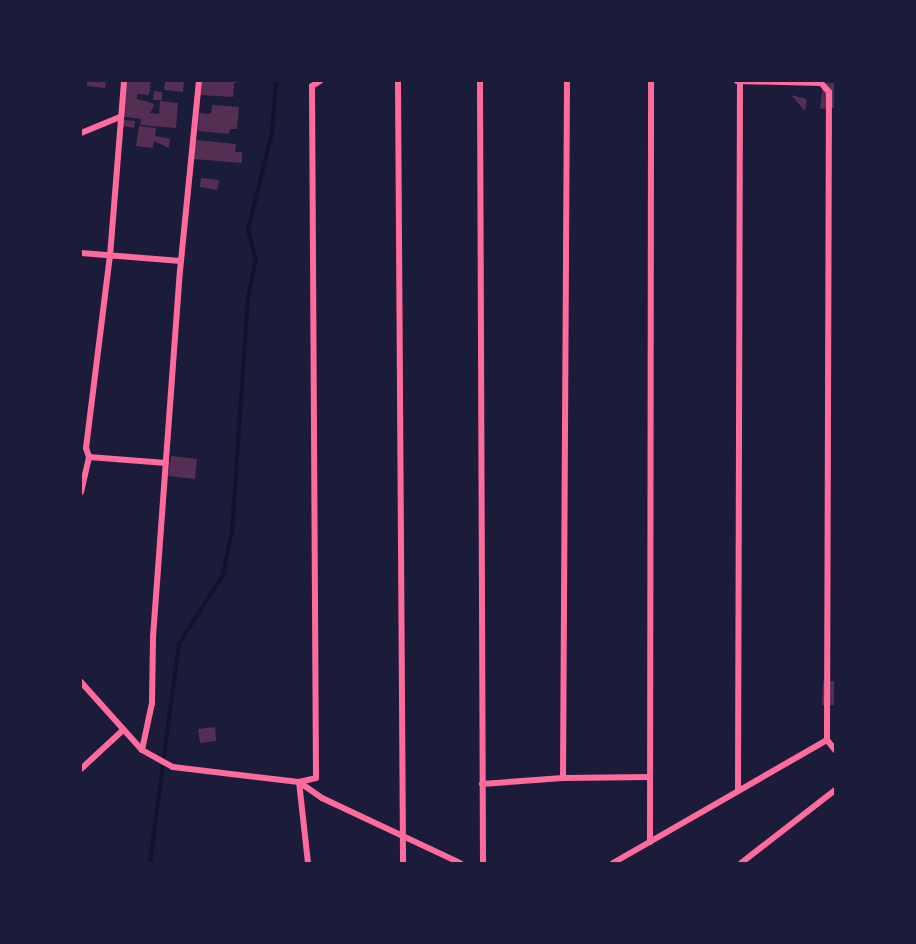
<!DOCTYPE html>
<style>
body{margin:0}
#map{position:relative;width:916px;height:944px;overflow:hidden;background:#1b1b3a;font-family:"Noto Sans",sans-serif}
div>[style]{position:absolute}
.stream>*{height:4px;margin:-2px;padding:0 2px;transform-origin:2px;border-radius:2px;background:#12122b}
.building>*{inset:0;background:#542f53}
.minor>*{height:6px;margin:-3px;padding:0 3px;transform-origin:3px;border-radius:3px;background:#ff6b9d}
span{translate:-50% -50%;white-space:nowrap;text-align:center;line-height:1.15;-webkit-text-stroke:6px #1b1b3a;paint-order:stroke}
.frame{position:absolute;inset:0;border:82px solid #1b1b3a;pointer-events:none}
</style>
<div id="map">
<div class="stream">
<i style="left:150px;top:863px;width:221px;rotate:-82.5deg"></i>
<i style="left:179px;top:644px;width:82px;rotate:-57.5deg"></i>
<i style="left:223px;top:575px;width:45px;rotate:-78.4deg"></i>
<i style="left:232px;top:531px;width:235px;rotate:-86.1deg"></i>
<i style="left:248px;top:297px;width:38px;rotate:-78deg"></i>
<i style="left:256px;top:260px;width:31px;rotate:-105deg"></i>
<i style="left:248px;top:230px;width:101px;rotate:-76.2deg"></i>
<i style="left:272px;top:132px;width:51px;rotate:-85.5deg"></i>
</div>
<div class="building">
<i style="clip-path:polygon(87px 81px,106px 81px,105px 88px,87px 86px)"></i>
<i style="clip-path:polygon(122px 81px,151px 82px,149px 95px,137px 94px,137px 99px,155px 104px,150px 113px,159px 114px,160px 101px,178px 103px,176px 128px,140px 125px,141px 119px,119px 116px)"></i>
<i style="clip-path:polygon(165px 81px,184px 81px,183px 92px,164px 90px)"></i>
<i style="clip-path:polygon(201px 81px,247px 81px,234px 83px,233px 97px,200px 95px)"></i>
<i style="clip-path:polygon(823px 83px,835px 83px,835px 108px,820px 109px)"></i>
<i style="clip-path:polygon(154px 91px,162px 92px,162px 100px,153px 100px)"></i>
<i style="clip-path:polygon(791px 95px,807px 99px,805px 111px)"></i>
<i style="clip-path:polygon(212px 105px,239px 107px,237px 129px,230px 129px,229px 134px,198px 131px,199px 113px,211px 114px)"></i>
<i style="clip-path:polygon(124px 120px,135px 121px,134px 128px,123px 126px)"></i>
<i style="clip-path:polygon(139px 126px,156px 128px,155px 136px,170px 139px,169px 148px,154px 141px,153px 148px,136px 146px)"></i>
<i style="clip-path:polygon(196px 140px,236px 144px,235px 152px,242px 152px,242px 163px,194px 159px)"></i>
<i style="clip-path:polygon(201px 178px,219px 180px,217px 190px,200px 187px)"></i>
<i style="clip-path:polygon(171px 456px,197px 459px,195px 479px,168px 476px)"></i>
<i style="clip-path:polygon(823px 681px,835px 681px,835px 705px,822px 705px)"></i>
<i style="clip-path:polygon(215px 727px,216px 741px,200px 743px,198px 729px)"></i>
</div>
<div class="minor">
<i style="left:398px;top:81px;width:782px;rotate:89.63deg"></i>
<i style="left:480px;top:81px;width:782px;rotate:89.78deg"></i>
<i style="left:737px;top:81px;width:84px;rotate:1.4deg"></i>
<i style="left:821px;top:83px;width:12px;rotate:48deg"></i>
<i style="left:829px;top:92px;width:648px;rotate:90.18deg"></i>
<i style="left:827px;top:740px;width:13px;rotate:51deg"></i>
<i style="left:81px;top:133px;width:42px;rotate:-22.3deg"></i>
<i style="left:81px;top:253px;width:100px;rotate:4.6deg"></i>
<i style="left:89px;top:457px;width:77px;rotate:4.5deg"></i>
<i style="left:81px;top:492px;width:36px;rotate:-77deg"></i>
<i style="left:89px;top:457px;width:9px;rotate:-108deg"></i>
<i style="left:86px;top:448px;width:193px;rotate:-82.9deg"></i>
<i style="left:110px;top:256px;width:176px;rotate:-85.4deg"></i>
<i style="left:81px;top:682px;width:91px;rotate:48.1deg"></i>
<i style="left:142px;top:750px;width:35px;rotate:29deg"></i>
<i style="left:173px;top:767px;width:127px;rotate:6.8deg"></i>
<i style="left:299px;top:782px;width:17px;rotate:-13deg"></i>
<i style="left:316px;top:778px;width:692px;rotate:-90.33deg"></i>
<i style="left:312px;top:86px;width:9px;rotate:-32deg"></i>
<i style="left:142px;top:750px;width:48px;rotate:-78deg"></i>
<i style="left:152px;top:703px;width:66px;rotate:-89.1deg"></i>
<i style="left:153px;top:637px;width:367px;rotate:-85.8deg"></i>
<i style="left:180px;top:271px;width:191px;rotate:-84.3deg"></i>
<i style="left:81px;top:769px;width:57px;rotate:-42.9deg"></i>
<i style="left:563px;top:778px;width:87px;rotate:-0.7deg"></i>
<i style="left:482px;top:784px;width:81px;rotate:-4.2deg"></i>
<i style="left:563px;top:778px;width:697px;rotate:-89.67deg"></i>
<i style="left:738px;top:791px;width:710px;rotate:-89.84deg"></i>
<i style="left:650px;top:842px;width:761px;rotate:-89.92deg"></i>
<i style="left:308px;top:863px;width:81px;rotate:-96.3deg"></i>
<i style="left:299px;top:782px;width:28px;rotate:35deg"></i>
<i style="left:322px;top:798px;width:153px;rotate:25.2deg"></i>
<i style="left:613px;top:863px;width:247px;rotate:-29.9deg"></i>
<i style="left:741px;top:863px;width:119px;rotate:-37.8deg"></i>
</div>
<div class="frame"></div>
</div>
